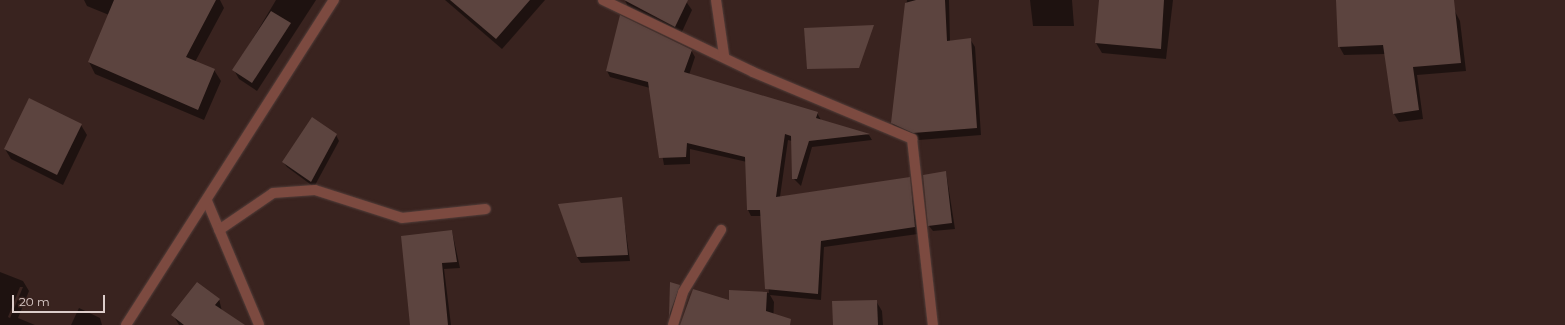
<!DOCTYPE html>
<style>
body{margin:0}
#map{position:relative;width:1565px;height:325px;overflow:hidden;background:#39231f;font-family:Montserrat,sans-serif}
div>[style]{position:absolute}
.shadow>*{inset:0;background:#0007}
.building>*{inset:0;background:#5c443f}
.roads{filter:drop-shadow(0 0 1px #533e3a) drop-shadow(0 0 1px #533e3a)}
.minor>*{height:10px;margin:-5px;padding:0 5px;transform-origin:5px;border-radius:5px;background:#7c4a40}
span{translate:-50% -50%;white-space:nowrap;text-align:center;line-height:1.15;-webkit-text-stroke:3px #39231f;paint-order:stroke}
.scale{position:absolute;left:12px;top:295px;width:93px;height:18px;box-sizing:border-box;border:2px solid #dccdca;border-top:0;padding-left:5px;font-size:12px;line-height:14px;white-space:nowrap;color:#dccdca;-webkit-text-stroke:3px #39231f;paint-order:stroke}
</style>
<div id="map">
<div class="shadow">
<i style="clip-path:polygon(84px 0,220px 0,224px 8px,195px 62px,214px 70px,221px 81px,204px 120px,95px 74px,89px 62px,109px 15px,87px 6px)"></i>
<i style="clip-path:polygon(276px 0,316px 0,257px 91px,239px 79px,234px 70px)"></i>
<i style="clip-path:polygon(445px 0,545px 0,502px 49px)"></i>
<i style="clip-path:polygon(625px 0,685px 0,692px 10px,680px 36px,630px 12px)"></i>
<i style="clip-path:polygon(907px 0,949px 0,950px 41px,970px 39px,975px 47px,981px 135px,919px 140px,896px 131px,892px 123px)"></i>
<i style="clip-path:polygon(1030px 0,1072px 0,1074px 26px,1033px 26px)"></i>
<i style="clip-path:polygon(1137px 0,1173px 0,1166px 59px,1102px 53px,1096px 43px)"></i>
<i style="clip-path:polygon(1337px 0,1449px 0,1460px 21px,1466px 71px,1417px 75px,1423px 119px,1399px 122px,1394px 114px,1385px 54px,1344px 55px,1339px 46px)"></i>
<i style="clip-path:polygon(691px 50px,695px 57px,689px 75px,817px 113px,821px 120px,869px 135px,872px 140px,812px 147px,801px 186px,793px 178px,792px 141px,788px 140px,780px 197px,909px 178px,918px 234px,824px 247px,821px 300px,770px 295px,774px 302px,773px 325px,681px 325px,730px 301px,730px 292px,769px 293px,761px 216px,751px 216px,748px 210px,747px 162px,690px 149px,690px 164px,664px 165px,650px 88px,610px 77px,607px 71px)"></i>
<i style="clip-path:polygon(81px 125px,87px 135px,63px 185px,11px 159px,5px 149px)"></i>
<i style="clip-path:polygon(336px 135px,339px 141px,314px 187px,287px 167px,283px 162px)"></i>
<i style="clip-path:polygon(946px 172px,955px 229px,933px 231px,929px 226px)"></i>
<i style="clip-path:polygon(621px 198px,630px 261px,581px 263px,577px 257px)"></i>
<i style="clip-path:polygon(452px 231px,460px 268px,444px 269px,451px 325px,411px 325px)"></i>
<i style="clip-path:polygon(evenodd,0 272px,23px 281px,29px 291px,18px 318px,35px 325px,0 325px,0 272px,20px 287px,23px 287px,10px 318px,8px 317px,20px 287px)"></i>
<i style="clip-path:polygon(670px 283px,682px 292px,672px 320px,670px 316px)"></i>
<i style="clip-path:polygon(219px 299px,222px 311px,235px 325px,179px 325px,173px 315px)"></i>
<i style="clip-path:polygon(876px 301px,882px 311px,883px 325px,834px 325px)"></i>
<i style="clip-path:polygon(79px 308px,100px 318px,102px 325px,71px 325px)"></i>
</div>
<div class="building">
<i style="clip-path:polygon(114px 0,216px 0,186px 57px,215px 69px,198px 110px,88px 62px)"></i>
<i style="clip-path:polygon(450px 0,530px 0,496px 39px)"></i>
<i style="clip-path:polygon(624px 0,688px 0,675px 27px)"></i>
<i style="clip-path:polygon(916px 0,945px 0,947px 41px,971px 38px,977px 128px,913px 133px,891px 123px,905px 3px)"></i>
<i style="clip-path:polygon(1099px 0,1164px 0,1161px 49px,1095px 43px)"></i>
<i style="clip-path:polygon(1336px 0,1454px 0,1461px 63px,1413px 67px,1419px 110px,1393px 114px,1383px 45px,1338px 47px)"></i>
<i style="clip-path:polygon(271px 11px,291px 23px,252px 83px,232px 70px)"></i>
<i style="clip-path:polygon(620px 15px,692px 50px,684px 72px,818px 112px,816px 118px,870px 134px,809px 141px,797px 179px,792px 179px,791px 136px,785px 134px,776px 197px,910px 177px,915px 227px,821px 241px,818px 294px,765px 289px,760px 210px,747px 210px,745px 157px,687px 143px,686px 157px,659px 158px,648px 82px,606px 71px)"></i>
<i style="clip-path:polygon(874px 25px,859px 68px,807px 69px,804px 28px)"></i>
<i style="clip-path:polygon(29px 98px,82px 124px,57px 175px,4px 149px)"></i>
<i style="clip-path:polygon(312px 117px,337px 134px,311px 182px,282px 162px)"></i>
<i style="clip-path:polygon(946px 171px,952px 223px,928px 226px,923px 175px)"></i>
<i style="clip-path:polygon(622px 197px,628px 255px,577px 257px,558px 204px)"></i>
<i style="clip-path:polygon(452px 230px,457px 262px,442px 263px,448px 325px,410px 325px,401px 236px)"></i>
<i style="clip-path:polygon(197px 282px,220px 299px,215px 305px,245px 325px,184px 325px,171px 315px)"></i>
<i style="clip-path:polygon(670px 282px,680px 285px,669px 316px)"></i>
<i style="clip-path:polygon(693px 289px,729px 300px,729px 290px,767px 292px,766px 311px,791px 319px,790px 325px,680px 325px)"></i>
<i style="clip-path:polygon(877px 300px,878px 325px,833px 325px,832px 301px)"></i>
</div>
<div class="roads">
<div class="minor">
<i style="left:603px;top:0;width:166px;rotate:25.6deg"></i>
<i style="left:753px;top:72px;width:173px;rotate:22.8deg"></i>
<i style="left:912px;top:139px;width:187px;rotate:83.6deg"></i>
<i style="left:716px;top:0;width:56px;rotate:81.7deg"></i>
<i style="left:207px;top:201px;width:134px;rotate:67.2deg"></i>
<i style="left:219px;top:230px;width:65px;rotate:-34.4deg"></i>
<i style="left:273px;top:193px;width:42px;rotate:-4.1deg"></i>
<i style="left:315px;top:190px;width:91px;rotate:17.8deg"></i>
<i style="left:402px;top:218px;width:84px;rotate:-6.1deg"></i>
<i style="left:126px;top:325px;width:386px;rotate:-57.4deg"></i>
<i style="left:673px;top:325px;width:34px;rotate:-73deg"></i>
<i style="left:683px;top:292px;width:73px;rotate:-58.5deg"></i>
</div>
</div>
<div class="scale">20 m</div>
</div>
